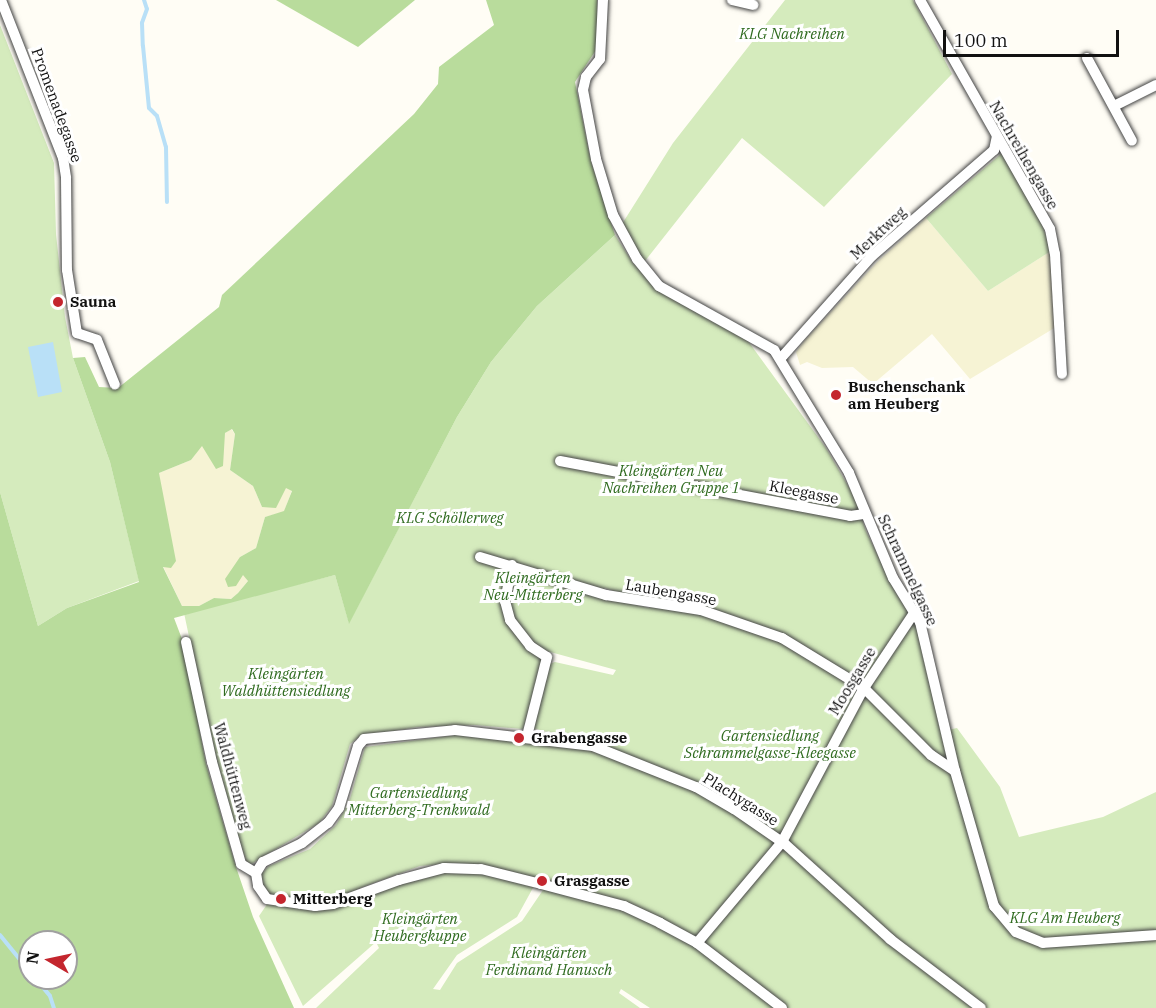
<!DOCTYPE html>
<meta charset="utf-8">
<style>
body{margin:0}
#map{position:relative;width:1156px;height:1008px;overflow:hidden;background:#fffdf5;font-family:"IBM Plex Serif",serif}
div>[style]{position:absolute}
.farmland>*{inset:0;background:#f6f3d4}
.green>*{inset:0;background:#d5ebbd}
.forest>*{inset:0;background:#b9dc9c}
.water>*{inset:0;background:#b9e0f7}
.stream>*{height:4px;margin:-2px;padding:0 2px;transform-origin:2px;border-radius:2px;background:#b9e0f7}
.roads{filter:drop-shadow(0 0 2px #444) drop-shadow(0 0 2px #444)}
.minor>*{height:10px;margin:-5px;padding:0 5px;transform-origin:5px;border-radius:5px;background:#fff}
.dots>*{width:16px;height:16px;translate:-50% -50%;box-sizing:border-box;border:3px solid #fff;border-radius:50%}
span{translate:-50% -50%;white-space:nowrap;text-align:center;line-height:1.15;-webkit-text-stroke:6px #fff;paint-order:stroke}
.park-label{font-size:15px;color:#2f6b1f;font-style:italic}
.street-label{font-size:15px;color:#111}
.poi-label{font-size:15px;color:#111;font-weight:700}
.left{translate:0 -50%;text-align:left}
.north{position:absolute;left:18px;top:930px;width:60px;height:60px;box-sizing:border-box;background:#fff;border:2px solid #a0a0a0;border-radius:50%;rotate:279deg;font-size:16px;font-weight:700;line-height:24px;text-align:center;color:#111}
.north::after{content:'';display:block;margin:auto;width:21px;height:27px;background:#c4262e;clip-path:polygon(50% 0,100% 100%,50% 72%,0 100%)}
.scale{position:absolute;left:943px;top:30px;width:176px;height:27px;box-sizing:border-box;border:3px solid #111;border-top:0;padding-left:8px;font-size:18px;line-height:21px;white-space:nowrap;color:#111;-webkit-text-stroke:4px #fff;paint-order:stroke}
</style>
<div id="map">
<div class="farmland">
<i style="clip-path:polygon(926px 218px,988px 291px,1051px 251px,1056px 327px,970px 379px,932px 334px,873px 384px,853px 367px,822px 368px,807px 362px,800px 365px,796px 352px,805px 340px,877px 262px)"></i>
<i style="clip-path:polygon(231px 429px,235px 434px,230px 470px,253px 486px,262px 507px,286px 487px,292px 490px,284px 512px,265px 517px,256px 548px,240px 557px,248px 581px,238px 593px,231px 599px,214px 598px,199px 606px,182px 606px,163px 566px,159px 473px,191px 460px,202px 445px,216px 468px,225px 433px)"></i>
</div>
<div class="green">
<i style="clip-path:polygon(785px 0,913px 0,952px 74px,824px 207px,742px 138px,645px 261px,632px 247px,622px 224px,673px 143px)"></i>
<i style="clip-path:polygon(0 25px,54px 163px,56px 234px,65px 317px,73px 358px,110px 462px,139px 581px,67px 608px,38px 626px,0 492px)"></i>
<i style="clip-path:polygon(1002px 153px,1040px 218px,1051px 251px,988px 291px,926px 218px)"></i>
<i style="clip-path:polygon(evenodd,615px 235px,633px 263px,658px 289px,748px 341px,826px 448px,854px 496px,866px 531px,896px 593px,917px 626px,943px 731px,957px 728px,1000px 787px,1019px 837px,1103px 817px,1156px 792px,1156px 1008px,650px 1008px,621px 989px,619px 993px,640px 1008px,316px 1008px,379px 948px,376px 942px,303px 1006px,259px 916px,272px 897px,264px 889px,261px 874px,269px 866px,310px 849px,336px 825px,349px 802px,365px 747px,456px 735px,569px 738px,533px 728px,549px 664px,555px 662px,613px 675px,616px 670px,543px 650px,539px 677px,523px 729px,475px 725px,417px 727px,359px 737px,350px 744px,332px 806px,319px 823px,248px 866px,222px 792px,184px 613px,335px 575px,349px 623px,457px 417px,491px 362px,537px 306px,615px 235px,605px 588px,626px 595px,654px 599px,649px 608px,598px 596px,605px 588px,615px 235px,455px 863px,514px 872px,543px 890px,522px 921px,457px 963px,440px 990px,433px 989px,457px 955px,517px 917px,534px 886px,473px 872px,437px 873px,362px 897px,360px 888px,420px 866px,455px 863px)"></i>
</div>
<div class="forest">
<i style="clip-path:polygon(276px 0,415px 0,358px 47px)"></i>
<i style="clip-path:polygon(evenodd,486px 0,597px 0,599px 37px,596px 50px,575px 82px,591px 162px,615px 235px,537px 306px,491px 362px,457px 417px,349px 624px,335px 575px,174px 618px,182px 639px,206px 764px,236px 867px,253px 917px,294px 1008px,0 1008px,0 492px,38px 626px,67px 608px,139px 582px,110px 462px,73px 358px,85px 357px,99px 387px,118px 388px,219px 307px,222px 295px,414px 114px,438px 84px,439px 67px,494px 25px,486px 0,232px 429px,235px 434px,230px 470px,253px 486px,262px 507px,276px 508px,286px 488px,292px 491px,284px 511px,265px 517px,256px 548px,240px 557px,225px 579px,228px 587px,236px 586px,243px 575px,248px 581px,238px 593px,231px 599px,214px 598px,199px 606px,182px 606px,163px 567px,171px 568px,176px 561px,159px 473px,191px 460px,202px 446px,216px 469px,223px 466px,225px 433px,232px 429px,486px 0,30px 942px,66px 942px,66px 978px,30px 978px,30px 942px)"></i>
</div>
<div class="water">
<i style="clip-path:polygon(53px 342px,62px 392px,38px 397px,28px 347px)"></i>
</div>
<div class="stream">
<i style="left:144px;top:0;width:9px;rotate:72deg"></i>
<i style="left:147px;top:9px;width:15px;rotate:110deg"></i>
<i style="left:142px;top:23px;width:23px;rotate:88deg"></i>
<i style="left:143px;top:46px;width:62px;rotate:84.5deg"></i>
<i style="left:149px;top:108px;width:11px;rotate:45deg"></i>
<i style="left:157px;top:116px;width:32px;rotate:74deg"></i>
<i style="left:166px;top:147px;width:55px;rotate:89deg"></i>
<i style="left:0;top:935px;width:48px;rotate:51deg"></i>
<i style="left:35px;top:978px;width:23px;rotate:50deg"></i>
<i style="left:50px;top:996px;width:13px;rotate:72deg"></i>
</div>
<div class="roads">
<div class="minor">
<i style="left:1px;top:0;width:170px;rotate:68.6deg"></i>
<i style="left:63px;top:158px;width:20px;rotate:81deg"></i>
<i style="left:66px;top:178px;width:92px;rotate:89.4deg"></i>
<i style="left:67px;top:270px;width:64px;rotate:81deg"></i>
<i style="left:77px;top:333px;width:21px;rotate:19deg"></i>
<i style="left:97px;top:340px;width:48px;rotate:68.2deg"></i>
<i style="left:603px;top:0;width:59px;rotate:92.9deg"></i>
<i style="left:600px;top:59px;width:23px;rotate:128deg"></i>
<i style="left:586px;top:77px;width:13px;rotate:103deg"></i>
<i style="left:583px;top:90px;width:70px;rotate:79.3deg"></i>
<i style="left:596px;top:159px;width:59px;rotate:73.1deg"></i>
<i style="left:613px;top:215px;width:50px;rotate:61.4deg"></i>
<i style="left:637px;top:259px;width:35px;rotate:51deg"></i>
<i style="left:659px;top:286px;width:132px;rotate:29.1deg"></i>
<i style="left:774px;top:350px;width:144px;rotate:58.6deg"></i>
<i style="left:849px;top:473px;width:114px;rotate:67.3deg"></i>
<i style="left:893px;top:578px;width:52px;rotate:58.5deg"></i>
<i style="left:920px;top:622px;width:153px;rotate:76.8deg"></i>
<i style="left:955px;top:771px;width:141px;rotate:73.9deg"></i>
<i style="left:994px;top:906px;width:34px;rotate:50deg"></i>
<i style="left:1016px;top:932px;width:29px;rotate:22deg"></i>
<i style="left:1043px;top:943px;width:113px;rotate:-4deg"></i>
<i style="left:732px;top:0;width:22px;rotate:13deg"></i>
<i style="left:920px;top:0;width:263px;rotate:60.4deg"></i>
<i style="left:1050px;top:229px;width:25px;rotate:79deg"></i>
<i style="left:1055px;top:254px;width:120px;rotate:86.7deg"></i>
<i style="left:1087px;top:58px;width:94px;rotate:61.5deg"></i>
<i style="left:1114px;top:106px;width:47px;rotate:-26.6deg"></i>
<i style="left:781px;top:358px;width:137px;rotate:-48.3deg"></i>
<i style="left:872px;top:256px;width:162px;rotate:-41deg"></i>
<i style="left:994px;top:150px;width:14px;rotate:-78deg"></i>
<i style="left:560px;top:461px;width:295px;rotate:10.7deg"></i>
<i style="left:850px;top:516px;width:15px;rotate:-8deg"></i>
<i style="left:480px;top:557px;width:132px;rotate:16.8deg"></i>
<i style="left:606px;top:595px;width:96px;rotate:9deg"></i>
<i style="left:701px;top:610px;width:86px;rotate:19.1deg"></i>
<i style="left:782px;top:638px;width:96px;rotate:31.4deg"></i>
<i style="left:864px;top:688px;width:95px;rotate:45deg"></i>
<i style="left:931px;top:755px;width:29px;rotate:34deg"></i>
<i style="left:512px;top:565px;width:37px;rotate:101deg"></i>
<i style="left:505px;top:601px;width:20px;rotate:75deg"></i>
<i style="left:510px;top:620px;width:33px;rotate:52deg"></i>
<i style="left:530px;top:646px;width:20px;rotate:33deg"></i>
<i style="left:547px;top:657px;width:81px;rotate:104.2deg"></i>
<i style="left:186px;top:642px;width:123px;rotate:77.8deg"></i>
<i style="left:212px;top:762px;width:106px;rotate:74.1deg"></i>
<i style="left:241px;top:864px;width:17px;rotate:31deg"></i>
<i style="left:256px;top:873px;width:13px;rotate:-58deg"></i>
<i style="left:263px;top:862px;width:43px;rotate:-26deg"></i>
<i style="left:302px;top:843px;width:33px;rotate:-38deg"></i>
<i style="left:328px;top:823px;width:19px;rotate:-54deg"></i>
<i style="left:339px;top:808px;width:65px;rotate:-73deg"></i>
<i style="left:358px;top:746px;width:9px;rotate:-49deg"></i>
<i style="left:364px;top:739px;width:91px;rotate:-5.6deg"></i>
<i style="left:455px;top:730px;width:139px;rotate:6.6deg"></i>
<i style="left:593px;top:746px;width:111px;rotate:21.7deg"></i>
<i style="left:696px;top:787px;width:44px;rotate:30.1deg"></i>
<i style="left:734px;top:809px;width:62px;rotate:34.5deg"></i>
<i style="left:785px;top:844px;width:142px;rotate:42.1deg"></i>
<i style="left:890px;top:939px;width:114px;rotate:37.2deg"></i>
<i style="left:256px;top:873px;width:13px;rotate:81deg"></i>
<i style="left:258px;top:886px;width:16px;rotate:55deg"></i>
<i style="left:267px;top:899px;width:49px;rotate:8.3deg"></i>
<i style="left:315px;top:906px;width:18px;rotate:-6deg"></i>
<i style="left:333px;top:904px;width:70px;rotate:-20deg"></i>
<i style="left:399px;top:880px;width:47px;rotate:-14.9deg"></i>
<i style="left:444px;top:868px;width:37px;rotate:2deg"></i>
<i style="left:481px;top:869px;width:62px;rotate:14deg"></i>
<i style="left:541px;top:884px;width:86px;rotate:14.8deg"></i>
<i style="left:624px;top:906px;width:40px;rotate:25deg"></i>
<i style="left:660px;top:923px;width:42px;rotate:28.4deg"></i>
<i style="left:697px;top:943px;width:107px;rotate:37.4deg"></i>
<i style="left:697px;top:943px;width:132px;rotate:-49.9deg"></i>
<i style="left:782px;top:842px;width:174px;rotate:-62deg"></i>
<i style="left:864px;top:688px;width:90px;rotate:-56.3deg"></i>
</div>
</div>
<div class="dots">
<i style="left:58px;top:302px;background:#c4262e"></i>
<i style="left:836px;top:395px;background:#c4262e"></i>
<i style="left:519px;top:738px;background:#c4262e"></i>
<i style="left:542px;top:881px;background:#c4262e"></i>
<i style="left:281px;top:899px;background:#c4262e"></i>
</div>
<div class="park-label">
<span style="left:792px;top:34px">KLG Nachreihen</span>
<span style="left:671px;top:479px">Kleingärten Neu<br>Nachreihen Gruppe 1</span>
<span style="left:450px;top:518px">KLG Schöllerweg</span>
<span style="left:533px;top:586px">Kleingärten<br>Neu-Mitterberg</span>
<span style="left:286px;top:682px">Kleingärten<br>Waldhüttensiedlung</span>
<span style="left:770px;top:744px">Gartensiedlung<br>Schrammelgasse-Kleegasse</span>
<span style="left:419px;top:801px">Gartensiedlung<br>Mitterberg-Trenkwald</span>
<span style="left:420px;top:927px">Kleingärten<br>Heubergkuppe</span>
<span style="left:1065px;top:918px">KLG Am Heuberg</span>
<span style="left:549px;top:961px">Kleingärten<br>Ferdinand Hanusch</span>
</div>
<div class="street-label">
<span style="left:57px;top:105px;rotate:70deg">Promenadegasse</span>
<span style="left:1024px;top:155px;rotate:60deg">Nachreihengasse</span>
<span style="left:878px;top:233px;rotate:-43deg">Merktweg</span>
<span style="left:804px;top:492px;rotate:11deg">Kleegasse</span>
<span style="left:908px;top:570px;rotate:65deg">Schrammelgasse</span>
<span style="left:671px;top:592px;rotate:10deg">Laubengasse</span>
<span style="left:852px;top:681px;rotate:-59deg">Moosgasse</span>
<span style="left:233px;top:776px;rotate:75deg">Waldhüttenweg</span>
<span style="left:741px;top:799px;rotate:32deg">Plachygasse</span>
</div>
<div class="poi-label">
<span class="left" style="left:70px;top:302px">Sauna</span>
<span class="left" style="left:848px;top:395px">Buschenschank<br>am Heuberg</span>
<span class="left" style="left:531px;top:738px">Grabengasse</span>
<span class="left" style="left:554px;top:881px">Grasgasse</span>
<span class="left" style="left:293px;top:899px">Mitterberg</span>
</div>
<div class="north">N</div>
<div class="scale">100 m</div>
</div>
